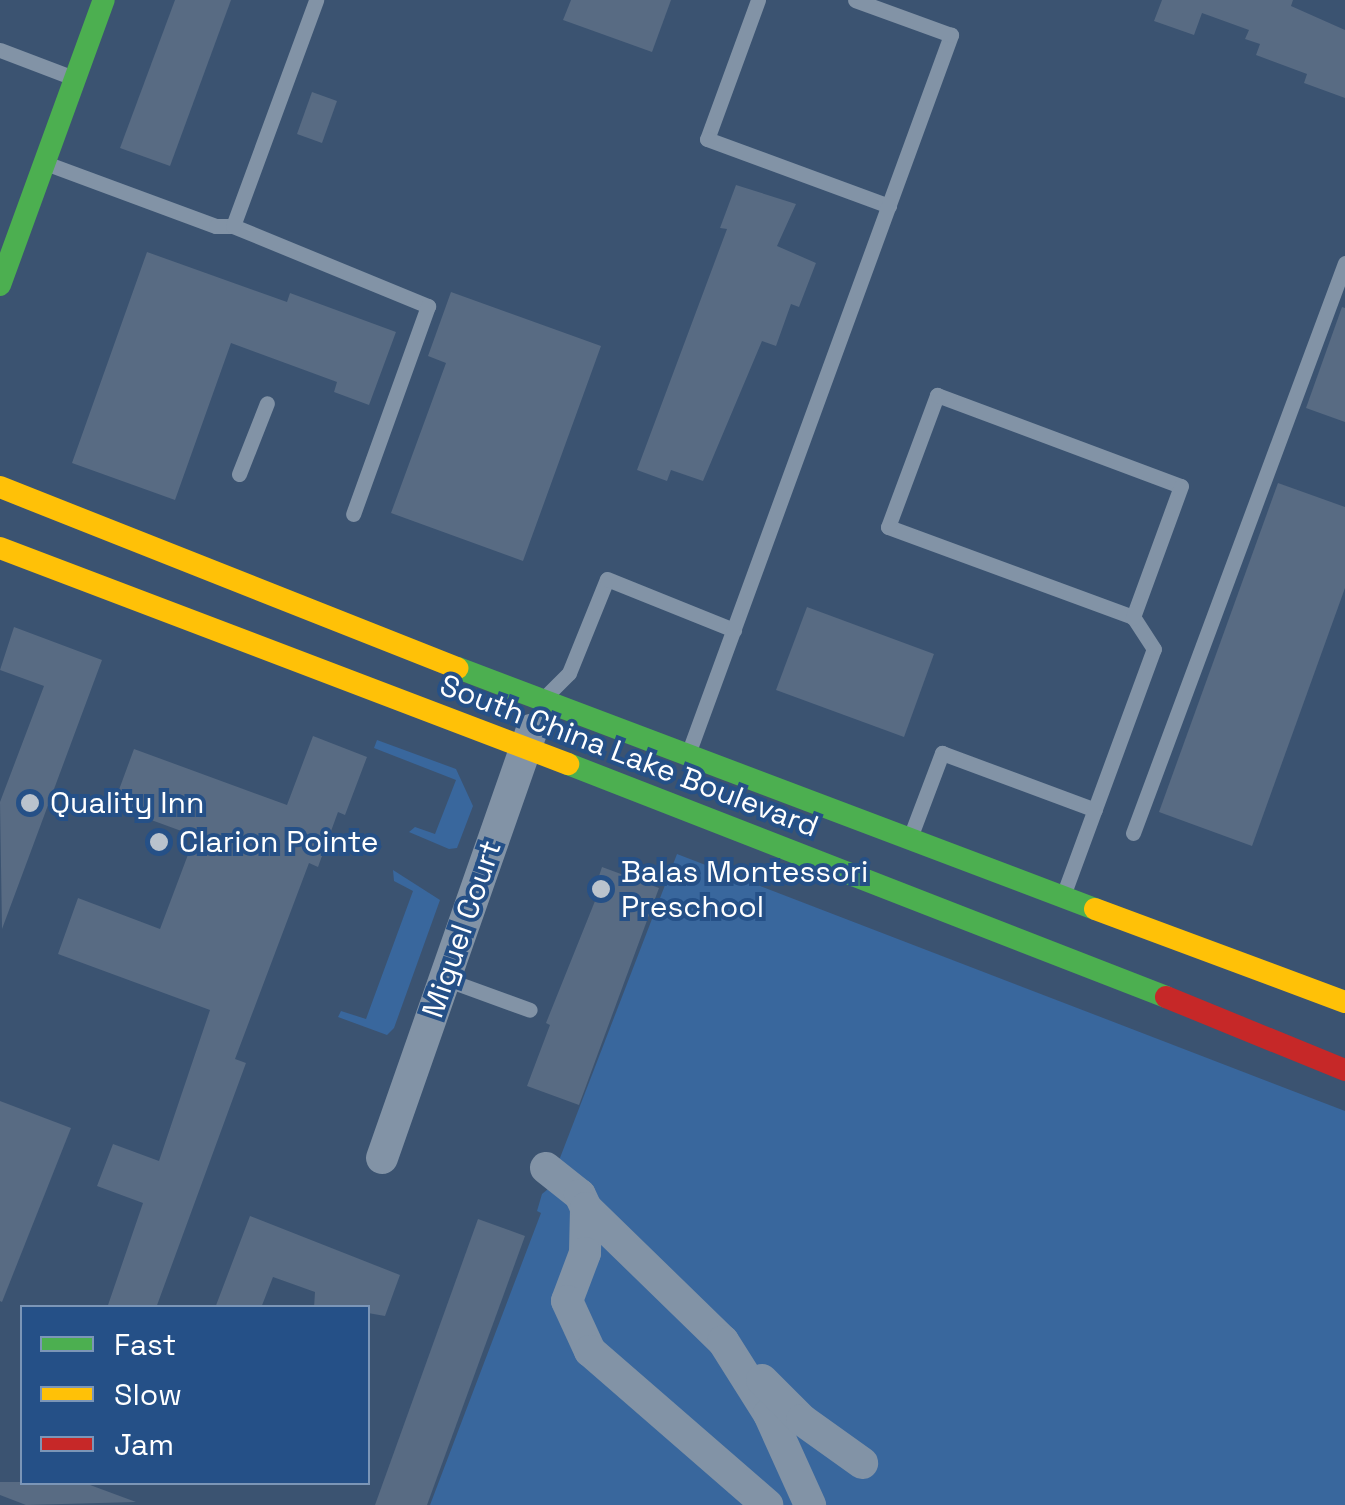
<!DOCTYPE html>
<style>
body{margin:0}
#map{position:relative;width:1345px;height:1505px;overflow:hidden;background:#3b5371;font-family:"Space Grotesk",sans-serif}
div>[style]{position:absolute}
.green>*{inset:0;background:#39679d}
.building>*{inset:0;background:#586b83}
.lane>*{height:15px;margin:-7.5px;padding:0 7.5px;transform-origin:7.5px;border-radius:7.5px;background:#8293a6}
.street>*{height:32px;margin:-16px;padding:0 16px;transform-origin:16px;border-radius:16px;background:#8293a6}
.fast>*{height:22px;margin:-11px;padding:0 11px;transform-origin:11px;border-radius:11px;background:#4caf50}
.slow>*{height:22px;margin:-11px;padding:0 11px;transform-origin:11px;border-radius:11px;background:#ffc107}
.jam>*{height:22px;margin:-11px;padding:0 11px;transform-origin:11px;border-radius:11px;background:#c62828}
.dots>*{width:28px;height:28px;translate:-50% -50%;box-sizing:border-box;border:5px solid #255087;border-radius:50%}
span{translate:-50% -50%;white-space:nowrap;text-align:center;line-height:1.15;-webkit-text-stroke:8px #255087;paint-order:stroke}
.street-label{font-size:30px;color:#fff}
.poi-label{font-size:30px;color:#fff}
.left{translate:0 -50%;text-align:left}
.legend{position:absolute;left:20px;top:1305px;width:350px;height:180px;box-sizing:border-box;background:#255087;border:2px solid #7c96b7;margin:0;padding:12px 18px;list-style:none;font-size:30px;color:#fff}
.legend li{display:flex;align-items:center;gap:20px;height:50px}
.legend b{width:50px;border:2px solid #7c96b7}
</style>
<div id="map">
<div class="green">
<i style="clip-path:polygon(377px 740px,456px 769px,473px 806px,457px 848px,449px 849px,409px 832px,415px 827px,435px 834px,456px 780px,374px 748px)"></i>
<i style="clip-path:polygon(677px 854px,1345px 1111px,1345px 1505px,430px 1505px,541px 1213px,537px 1211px,542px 1194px,548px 1189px)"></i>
<i style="clip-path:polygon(393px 870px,440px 900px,394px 1028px,387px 1035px,338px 1017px,341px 1011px,366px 1019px,413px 891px,394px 881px)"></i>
</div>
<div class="building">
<i style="clip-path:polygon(175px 0,231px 0,170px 166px,120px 148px)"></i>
<i style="clip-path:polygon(571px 0,671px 0,652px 52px,563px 20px)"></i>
<i style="clip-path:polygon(1162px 0,1293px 0,1291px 6px,1345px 30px,1345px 98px,1304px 83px,1307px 74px,1256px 55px,1260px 44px,1245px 39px,1249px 30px,1202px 13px,1194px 35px,1154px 21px)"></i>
<i style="clip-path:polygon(312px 92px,337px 101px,322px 143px,297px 134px)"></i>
<i style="clip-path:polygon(736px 185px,796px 204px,777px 246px,816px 263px,799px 307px,791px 304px,776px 346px,762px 341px,703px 481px,671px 470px,667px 481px,637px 470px,727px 229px,720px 228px)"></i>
<i style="clip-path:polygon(147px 252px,287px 302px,290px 293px,396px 332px,369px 405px,334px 392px,337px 382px,231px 343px,175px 500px,72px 463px)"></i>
<i style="clip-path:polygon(451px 292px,601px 346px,523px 561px,391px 513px,446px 363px,428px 356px)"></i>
<i style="clip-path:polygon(1342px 307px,1345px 308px,1345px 422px,1306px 408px)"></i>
<i style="clip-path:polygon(1278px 483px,1345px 507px,1345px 588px,1252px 846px,1159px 812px)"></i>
<i style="clip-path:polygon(807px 607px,934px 654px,904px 737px,776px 690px)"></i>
<i style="clip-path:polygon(14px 627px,102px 660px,2px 929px,0 802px,44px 686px,0 670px)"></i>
<i style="clip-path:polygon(313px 736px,367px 757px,345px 815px,338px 812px,318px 867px,309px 863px,235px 1059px,246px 1063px,156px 1308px,107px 1308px,143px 1203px,97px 1186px,113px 1144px,159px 1161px,210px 1010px,58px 954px,78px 898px,160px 929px,195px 836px,113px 806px,134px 749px,287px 805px)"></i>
<i style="clip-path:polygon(602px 867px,659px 888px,579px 1105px,527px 1086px,550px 1025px,546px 1023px,595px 901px,592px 897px)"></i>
<i style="clip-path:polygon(0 1101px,71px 1128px,2px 1302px,0 1301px)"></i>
<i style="clip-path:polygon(250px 1216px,400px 1275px,385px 1316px,368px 1313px,368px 1308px,314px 1308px,315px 1292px,273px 1277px,261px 1308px,215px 1308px)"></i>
<i style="clip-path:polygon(478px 1219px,525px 1236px,427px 1505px,375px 1505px)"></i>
<i style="clip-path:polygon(0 1482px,82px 1482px,136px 1502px,26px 1505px,0 1495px)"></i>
</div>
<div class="lane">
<i style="left:758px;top:0;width:148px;rotate:110.1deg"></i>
<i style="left:707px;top:139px;width:194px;rotate:20.2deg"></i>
<i style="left:0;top:50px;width:76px;rotate:20.8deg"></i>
<i style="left:48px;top:164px;width:179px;rotate:20.3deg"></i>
<i style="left:216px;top:226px;width:17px"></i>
<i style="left:233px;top:226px;width:211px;rotate:22.3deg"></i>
<i style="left:428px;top:306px;width:221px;rotate:109.8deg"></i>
<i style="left:233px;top:226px;width:241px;rotate:-69.8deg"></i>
<i style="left:239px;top:474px;width:76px;rotate:-68.5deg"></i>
<i style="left:549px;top:693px;width:28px;rotate:-45deg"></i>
<i style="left:569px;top:673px;width:101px;rotate:-68deg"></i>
<i style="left:607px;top:579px;width:137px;rotate:21.9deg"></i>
<i style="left:688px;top:754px;width:766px;rotate:-69.91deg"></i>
<i style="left:951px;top:35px;width:102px;rotate:-160deg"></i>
<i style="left:1133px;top:833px;width:608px;rotate:-69.6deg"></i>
<i style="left:911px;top:835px;width:88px;rotate:-69.3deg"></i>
<i style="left:942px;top:753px;width:163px;rotate:20.4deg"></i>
<i style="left:1064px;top:893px;width:260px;rotate:-69.8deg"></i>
<i style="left:1154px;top:649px;width:38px;rotate:-123deg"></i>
<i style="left:1133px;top:617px;width:261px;rotate:-159.8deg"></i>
<i style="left:888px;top:527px;width:141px;rotate:-69.6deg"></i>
<i style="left:937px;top:395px;width:260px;rotate:20.5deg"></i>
<i style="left:1181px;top:486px;width:140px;rotate:110.1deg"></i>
<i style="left:445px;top:979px;width:90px;rotate:20deg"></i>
</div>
<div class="street">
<i style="left:382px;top:1158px;width:454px;rotate:-70.7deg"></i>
<i style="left:546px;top:1168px;width:43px;rotate:38.5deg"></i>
<i style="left:580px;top:1195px;width:14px;rotate:65deg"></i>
<i style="left:586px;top:1208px;width:45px;rotate:91.3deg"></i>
<i style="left:585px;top:1253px;width:51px;rotate:110.6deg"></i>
<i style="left:567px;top:1301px;width:55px;rotate:65.3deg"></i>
<i style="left:590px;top:1351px;width:235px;rotate:41deg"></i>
<i style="left:586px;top:1208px;width:191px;rotate:44.2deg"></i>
<i style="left:723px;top:1341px;width:86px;rotate:57.8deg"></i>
<i style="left:769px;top:1414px;width:100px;rotate:65.7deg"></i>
<i style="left:762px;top:1380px;width:57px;rotate:45deg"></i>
<i style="left:802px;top:1420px;width:74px;rotate:35.6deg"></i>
</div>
<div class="fast">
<i style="left:0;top:285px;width:303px;rotate:-70deg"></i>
<i style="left:458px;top:668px;width:681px;rotate:20.72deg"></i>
<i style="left:568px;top:764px;width:642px;rotate:21.29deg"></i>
</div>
<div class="slow">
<i style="left:0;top:487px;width:492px;rotate:21.6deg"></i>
<i style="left:0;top:548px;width:608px;rotate:20.82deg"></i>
<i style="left:1095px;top:909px;width:267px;rotate:20.4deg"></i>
</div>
<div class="jam">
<i style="left:1166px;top:997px;width:193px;rotate:22.2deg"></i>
</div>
<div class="dots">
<i style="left:30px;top:803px;background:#bac3cd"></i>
<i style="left:159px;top:842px;background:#bac3cd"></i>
<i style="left:601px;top:889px;background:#bac3cd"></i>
</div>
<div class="street-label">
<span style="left:629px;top:756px;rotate:21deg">South China Lake Boulevard</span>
<span style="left:462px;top:929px;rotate:-71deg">Miguel Court</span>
</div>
<div class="poi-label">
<span class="left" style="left:50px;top:803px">Quality Inn</span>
<span class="left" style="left:179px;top:842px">Clarion Pointe</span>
<span class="left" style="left:621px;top:889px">Balas Montessori<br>Preschool</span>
</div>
<ul class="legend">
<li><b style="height:12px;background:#4caf50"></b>Fast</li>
<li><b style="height:12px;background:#ffc107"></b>Slow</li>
<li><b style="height:12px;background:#c62828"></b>Jam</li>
</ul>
</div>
